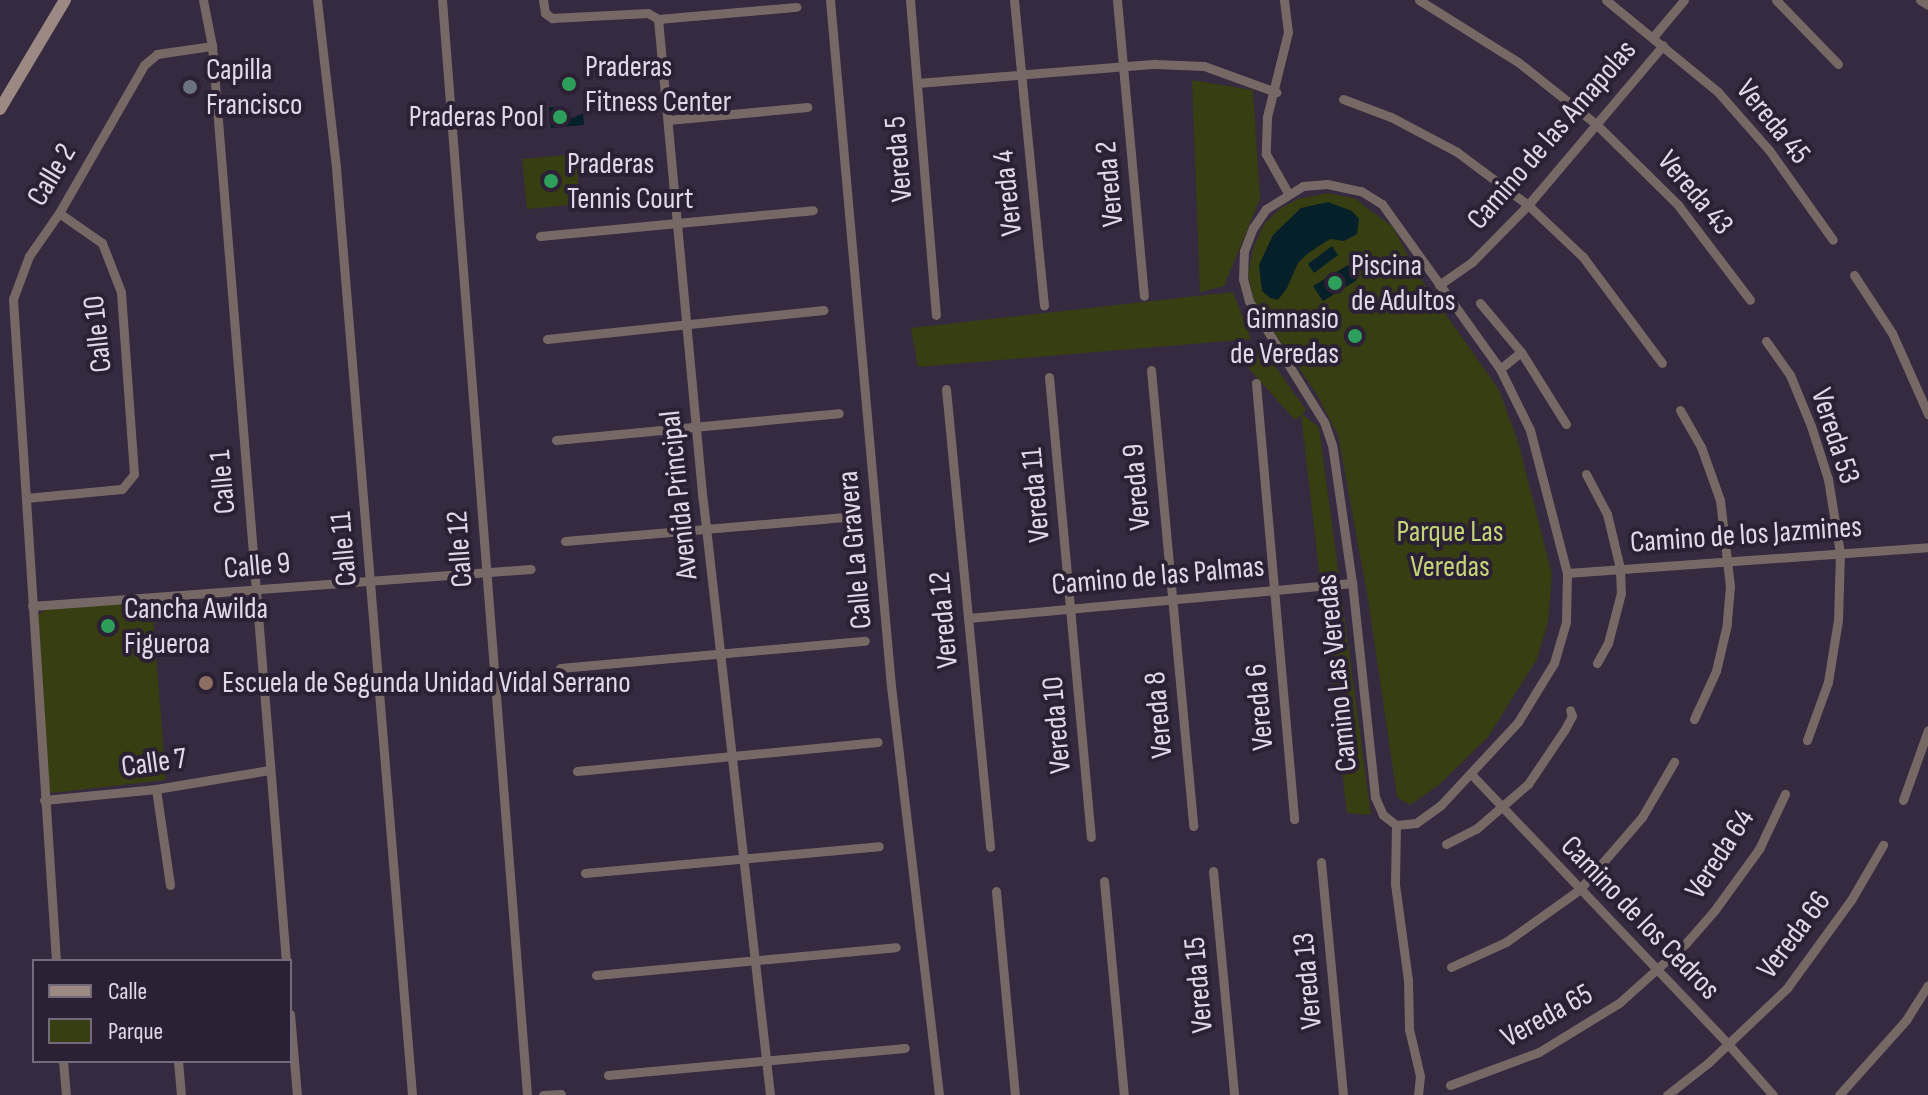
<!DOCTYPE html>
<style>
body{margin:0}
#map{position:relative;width:1928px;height:1095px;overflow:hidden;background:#352a3f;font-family:"Sofia Sans Condensed",sans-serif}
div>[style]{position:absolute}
.green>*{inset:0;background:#373e12}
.water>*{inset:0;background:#052028}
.street>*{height:9px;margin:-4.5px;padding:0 4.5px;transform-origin:4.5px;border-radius:4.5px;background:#766965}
.secondary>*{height:12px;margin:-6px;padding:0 6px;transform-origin:6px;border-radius:6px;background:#9d8983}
.dots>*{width:22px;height:22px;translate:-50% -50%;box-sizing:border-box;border:4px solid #2b2034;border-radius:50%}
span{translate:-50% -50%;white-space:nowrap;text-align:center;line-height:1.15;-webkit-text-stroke:8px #2b2034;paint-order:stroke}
.poi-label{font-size:30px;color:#e0d9e7}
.left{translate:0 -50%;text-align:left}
.right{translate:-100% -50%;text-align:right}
.street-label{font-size:30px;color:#e0d9e7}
.park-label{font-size:30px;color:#c4d579}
.legend{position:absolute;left:32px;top:959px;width:260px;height:104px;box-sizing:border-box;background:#2b2034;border:2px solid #736a7c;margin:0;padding:10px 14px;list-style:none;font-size:24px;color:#e0d9e7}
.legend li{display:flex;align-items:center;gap:16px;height:40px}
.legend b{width:40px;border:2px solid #736a7c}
</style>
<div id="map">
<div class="green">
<i style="clip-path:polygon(1192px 80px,1253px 90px,1260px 199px,1224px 286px,1200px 292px)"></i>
<i style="clip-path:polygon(576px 154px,580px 204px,527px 209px,522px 159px)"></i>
<i style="clip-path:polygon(1327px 193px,1354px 198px,1393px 227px,1418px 275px,1499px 390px,1518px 442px,1552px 574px,1548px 622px,1537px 659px,1488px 737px,1439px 785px,1410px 805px,1397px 797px,1368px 599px,1338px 435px,1316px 393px,1255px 304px,1248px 275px,1253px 248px,1264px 224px,1281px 208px,1298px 199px)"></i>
<i style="clip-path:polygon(1233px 292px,1251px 339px,918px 367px,911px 328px)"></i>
<i style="clip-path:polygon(1261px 346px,1306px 410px,1302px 414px,1319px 427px,1371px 815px,1347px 813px,1301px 415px,1295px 420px,1235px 353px)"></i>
<i style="clip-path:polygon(152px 602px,166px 780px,52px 793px,46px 788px,38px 615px,47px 609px)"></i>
</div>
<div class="water">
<i style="clip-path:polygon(559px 107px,560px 115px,573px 118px,583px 113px,584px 125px,551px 128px,549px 107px)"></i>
<i style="clip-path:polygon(1328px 202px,1352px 211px,1359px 219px,1357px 234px,1344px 241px,1330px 239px,1307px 254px,1298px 263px,1287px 288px,1278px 300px,1270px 298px,1262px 291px,1259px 265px,1273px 235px,1301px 208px)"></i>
<i style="clip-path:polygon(1332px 246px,1338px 255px,1314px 273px,1308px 264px)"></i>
<i style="clip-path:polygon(1348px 265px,1357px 280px,1323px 301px,1313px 286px)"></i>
</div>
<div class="street">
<i style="left:203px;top:0;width:47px;rotate:78.9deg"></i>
<i style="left:212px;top:46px;width:918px;rotate:85.38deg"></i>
<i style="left:317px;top:0;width:169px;rotate:83.5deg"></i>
<i style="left:336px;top:168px;width:930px;rotate:85.31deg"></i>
<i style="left:442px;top:0;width:1098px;rotate:85.56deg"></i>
<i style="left:543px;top:0;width:13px;rotate:81deg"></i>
<i style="left:545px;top:13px;width:9px;rotate:36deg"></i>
<i style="left:552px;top:18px;width:96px;rotate:-3deg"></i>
<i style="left:648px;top:13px;width:12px;rotate:31deg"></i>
<i style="left:658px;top:19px;width:484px;rotate:84.7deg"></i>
<i style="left:703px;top:501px;width:598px;rotate:83.56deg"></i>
<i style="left:830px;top:0;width:689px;rotate:84.92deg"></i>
<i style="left:891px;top:686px;width:412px;rotate:83.3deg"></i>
<i style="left:910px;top:0;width:316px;rotate:85.3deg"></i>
<i style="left:1014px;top:0;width:307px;rotate:84.4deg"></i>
<i style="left:1117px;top:0;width:297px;rotate:84.8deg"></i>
<i style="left:1284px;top:0;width:32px;rotate:83deg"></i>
<i style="left:1288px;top:32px;width:88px;rotate:103.9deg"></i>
<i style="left:1267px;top:117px;width:37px;rotate:92deg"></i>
<i style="left:1266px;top:154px;width:45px;rotate:60.6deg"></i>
<i style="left:1419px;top:0;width:117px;rotate:32.1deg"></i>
<i style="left:1518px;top:62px;width:100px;rotate:38.5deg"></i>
<i style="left:1596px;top:124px;width:115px;rotate:44.6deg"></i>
<i style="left:1678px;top:205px;width:119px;rotate:52.8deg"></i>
<i style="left:1606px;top:0;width:145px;rotate:39.4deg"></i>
<i style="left:1718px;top:92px;width:77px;rotate:48.7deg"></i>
<i style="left:1769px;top:150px;width:110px;rotate:54.6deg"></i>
<i style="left:1776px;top:0;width:89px;rotate:45.9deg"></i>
<i style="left:1920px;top:0;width:9px;rotate:32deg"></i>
<i style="left:658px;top:19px;width:139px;rotate:-5deg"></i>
<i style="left:1653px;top:37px;width:48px;rotate:-50deg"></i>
<i style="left:917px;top:83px;width:239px;rotate:-4.6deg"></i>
<i style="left:1155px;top:64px;width:49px;rotate:2.3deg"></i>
<i style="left:1204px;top:66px;width:77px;rotate:19.9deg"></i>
<i style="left:1343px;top:99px;width:51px;rotate:20.6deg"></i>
<i style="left:1391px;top:117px;width:75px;rotate:27.9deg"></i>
<i style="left:1457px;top:152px;width:89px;rotate:36.7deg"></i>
<i style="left:1528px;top:205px;width:76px;rotate:43.4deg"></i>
<i style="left:1583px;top:257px;width:132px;rotate:53.3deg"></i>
<i style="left:668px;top:120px;width:140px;rotate:-5.3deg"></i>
<i style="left:1327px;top:184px;width:35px;rotate:12deg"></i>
<i style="left:1361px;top:191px;width:25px;rotate:32deg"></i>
<i style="left:1382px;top:204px;width:203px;rotate:54.4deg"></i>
<i style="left:1500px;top:369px;width:68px;rotate:63.8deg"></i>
<i style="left:1530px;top:430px;width:148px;rotate:75.5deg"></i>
<i style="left:1567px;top:573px;width:49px;rotate:91.2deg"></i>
<i style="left:1566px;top:622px;width:43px;rotate:106.3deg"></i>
<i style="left:1554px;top:663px;width:69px;rotate:121.4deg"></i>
<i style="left:1518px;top:722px;width:113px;rotate:132.9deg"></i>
<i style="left:1441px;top:805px;width:31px;rotate:144deg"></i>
<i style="left:1416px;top:823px;width:20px;rotate:174deg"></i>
<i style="left:1396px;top:825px;width:16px;rotate:-142deg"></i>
<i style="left:1383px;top:815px;width:20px;rotate:-114deg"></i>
<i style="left:1375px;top:797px;width:215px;rotate:-96.1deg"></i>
<i style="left:1352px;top:583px;width:139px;rotate:-98.2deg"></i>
<i style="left:1332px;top:445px;width:24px;rotate:-109deg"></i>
<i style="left:1324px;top:422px;width:142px;rotate:-121.8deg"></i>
<i style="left:1249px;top:301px;width:23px;rotate:-105deg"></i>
<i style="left:1243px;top:279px;width:28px;rotate:-88deg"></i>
<i style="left:1244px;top:251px;width:25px;rotate:-69deg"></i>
<i style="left:1253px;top:228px;width:23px;rotate:-56deg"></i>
<i style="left:1266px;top:209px;width:44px;rotate:-31.9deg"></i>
<i style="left:1303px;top:186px;width:24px;rotate:-5deg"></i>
<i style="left:540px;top:236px;width:274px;rotate:-5.4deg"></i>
<i style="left:1854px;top:275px;width:69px;rotate:56.8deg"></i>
<i style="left:1892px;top:333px;width:89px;rotate:66deg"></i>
<i style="left:1439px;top:285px;width:40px;rotate:-34.9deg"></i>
<i style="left:1472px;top:262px;width:80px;rotate:-45.5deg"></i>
<i style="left:1528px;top:205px;width:209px;rotate:-49.8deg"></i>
<i style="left:1480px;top:303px;width:64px;rotate:50.1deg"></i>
<i style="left:1521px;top:352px;width:85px;rotate:58deg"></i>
<i style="left:547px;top:339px;width:278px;rotate:-6deg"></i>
<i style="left:1766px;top:341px;width:42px;rotate:54.8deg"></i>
<i style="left:1790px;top:375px;width:55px;rotate:67.6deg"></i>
<i style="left:1811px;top:426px;width:56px;rotate:72.2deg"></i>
<i style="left:1828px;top:479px;width:75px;rotate:80.8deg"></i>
<i style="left:1840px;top:553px;width:67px;rotate:91.7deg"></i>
<i style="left:1838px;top:620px;width:63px;rotate:99.2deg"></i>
<i style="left:1828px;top:682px;width:62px;rotate:109.9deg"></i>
<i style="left:1500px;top:369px;width:27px;rotate:-39deg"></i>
<i style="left:1151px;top:370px;width:458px;rotate:84.7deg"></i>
<i style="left:1049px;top:377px;width:462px;rotate:84.8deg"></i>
<i style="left:1256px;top:383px;width:438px;rotate:85deg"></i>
<i style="left:946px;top:389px;width:460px;rotate:84.5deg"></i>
<i style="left:1680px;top:410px;width:43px;rotate:60.4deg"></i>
<i style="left:1701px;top:447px;width:56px;rotate:70.3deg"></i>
<i style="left:1720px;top:500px;width:87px;rotate:83.4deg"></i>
<i style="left:1730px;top:586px;width:38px;rotate:95deg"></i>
<i style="left:1727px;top:624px;width:48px;rotate:103.2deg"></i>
<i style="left:1716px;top:671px;width:53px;rotate:114.6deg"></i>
<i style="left:556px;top:440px;width:284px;rotate:-5.4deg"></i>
<i style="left:1586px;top:474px;width:45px;rotate:62.3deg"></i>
<i style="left:1607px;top:514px;width:56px;rotate:76.5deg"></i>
<i style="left:1620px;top:568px;width:25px;rotate:88deg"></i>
<i style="left:1621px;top:593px;width:52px;rotate:104.6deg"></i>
<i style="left:1608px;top:643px;width:23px;rotate:119deg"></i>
<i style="left:26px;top:498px;width:96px;rotate:-5.4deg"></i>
<i style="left:122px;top:489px;width:19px;rotate:-51deg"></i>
<i style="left:134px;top:474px;width:182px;rotate:-94.1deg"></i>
<i style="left:121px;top:292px;width:53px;rotate:-111.2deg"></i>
<i style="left:102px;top:243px;width:52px;rotate:-145.1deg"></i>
<i style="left:565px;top:541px;width:281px;rotate:-4.9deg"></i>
<i style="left:1567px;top:573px;width:362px;rotate:-4.1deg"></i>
<i style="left:32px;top:606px;width:500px;rotate:-4.24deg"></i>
<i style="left:968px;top:618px;width:386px;rotate:-5.2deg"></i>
<i style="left:560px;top:668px;width:306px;rotate:-5.1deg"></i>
<i style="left:577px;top:771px;width:302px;rotate:-5.5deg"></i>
<i style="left:1472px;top:775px;width:371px;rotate:46.4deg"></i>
<i style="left:1728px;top:1044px;width:68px;rotate:48.6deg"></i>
<i style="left:156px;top:789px;width:97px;rotate:81.7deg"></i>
<i style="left:44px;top:800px;width:113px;rotate:-5.6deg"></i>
<i style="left:156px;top:789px;width:115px;rotate:-9.5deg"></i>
<i style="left:1903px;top:800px;width:74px;rotate:-70.3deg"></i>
<i style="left:1396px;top:825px;width:59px;rotate:91deg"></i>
<i style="left:1395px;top:884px;width:97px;rotate:82.3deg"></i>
<i style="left:1408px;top:980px;width:49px;rotate:88.8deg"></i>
<i style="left:1409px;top:1029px;width:48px;rotate:76.8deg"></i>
<i style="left:1420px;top:1076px;width:19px;rotate:96deg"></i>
<i style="left:1446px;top:844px;width:34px;rotate:-27deg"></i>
<i style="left:1476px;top:829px;width:69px;rotate:-40.9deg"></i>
<i style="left:1528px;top:784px;width:66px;rotate:-56.1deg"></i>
<i style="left:1565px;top:729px;width:15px;rotate:-62deg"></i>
<i style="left:1572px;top:716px;width:6px;rotate:-108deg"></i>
<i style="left:1321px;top:862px;width:234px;rotate:84.6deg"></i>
<i style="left:1213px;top:871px;width:225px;rotate:84.6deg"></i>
<i style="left:585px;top:873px;width:295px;rotate:-5.2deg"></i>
<i style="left:1104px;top:881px;width:215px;rotate:84.7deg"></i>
<i style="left:996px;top:891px;width:205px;rotate:84.7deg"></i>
<i style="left:56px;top:961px;width:663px;rotate:-93.72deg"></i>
<i style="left:13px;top:299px;width:46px;rotate:-69.6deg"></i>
<i style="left:29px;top:256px;width:52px;rotate:-55.1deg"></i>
<i style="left:59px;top:213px;width:171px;rotate:-60.1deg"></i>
<i style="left:144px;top:65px;width:17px;rotate:-40deg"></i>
<i style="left:157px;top:54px;width:56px;rotate:-8.3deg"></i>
<i style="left:1451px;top:967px;width:60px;rotate:-24.4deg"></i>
<i style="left:1506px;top:942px;width:90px;rotate:-35.5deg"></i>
<i style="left:1579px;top:890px;width:96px;rotate:-49.2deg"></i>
<i style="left:1642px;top:817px;width:64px;rotate:-59.8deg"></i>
<i style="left:596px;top:975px;width:301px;rotate:-5.3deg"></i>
<i style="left:290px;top:1014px;width:81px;rotate:85.1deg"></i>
<i style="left:63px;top:1061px;width:34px;rotate:85deg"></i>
<i style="left:178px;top:1061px;width:34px;rotate:85deg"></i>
<i style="left:608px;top:1075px;width:298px;rotate:-5.2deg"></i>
<i style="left:1450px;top:1085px;width:95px;rotate:-20.3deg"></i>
<i style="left:1539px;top:1052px;width:94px;rotate:-31.5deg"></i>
<i style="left:1619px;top:1003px;width:90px;rotate:-41.8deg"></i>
<i style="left:1686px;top:943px;width:43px;rotate:-48.8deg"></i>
<i style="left:1714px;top:911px;width:77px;rotate:-54deg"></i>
<i style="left:1759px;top:849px;width:61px;rotate:-64.7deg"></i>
<i style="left:543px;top:1095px;width:18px;rotate:-3deg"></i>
<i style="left:1667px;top:1095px;width:52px;rotate:-38deg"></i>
<i style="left:1708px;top:1063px;width:109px;rotate:-43.5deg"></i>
<i style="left:1787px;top:988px;width:109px;rotate:-54deg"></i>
<i style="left:1851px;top:900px;width:64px;rotate:-59.8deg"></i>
<i style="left:1839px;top:1095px;width:101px;rotate:-48.2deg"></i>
<i style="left:1906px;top:1020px;width:41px;rotate:-57.8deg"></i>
</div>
<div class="secondary">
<i style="left:0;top:109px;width:127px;rotate:-59.2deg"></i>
</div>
<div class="dots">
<i style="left:569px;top:84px;background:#2e9e5b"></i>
<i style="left:190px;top:87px;background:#6b7280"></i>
<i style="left:560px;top:117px;background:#2e9e5b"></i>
<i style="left:551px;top:181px;background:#2e9e5b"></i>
<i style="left:1335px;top:283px;background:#2e9e5b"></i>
<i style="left:1355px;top:336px;background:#2e9e5b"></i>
<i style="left:108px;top:626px;background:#2e9e5b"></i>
<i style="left:206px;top:683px;background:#8d6e63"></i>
</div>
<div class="poi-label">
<span class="left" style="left:585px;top:84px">Praderas<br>Fitness Center</span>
<span class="left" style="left:206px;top:87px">Capilla<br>Francisco</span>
<span class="right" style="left:544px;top:117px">Praderas Pool</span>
<span class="left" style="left:567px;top:181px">Praderas<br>Tennis Court</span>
<span class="left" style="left:1351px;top:283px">Piscina<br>de Adultos</span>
<span class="right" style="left:1339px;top:336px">Gimnasio<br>de Veredas</span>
<span class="left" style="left:124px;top:626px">Cancha Awilda<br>Figueroa</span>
<span class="left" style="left:222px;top:683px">Escuela de Segunda Unidad Vidal Serrano</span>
</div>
<div class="street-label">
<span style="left:1773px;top:122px;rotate:51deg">Vereda 45</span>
<span style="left:1552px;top:135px;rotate:-49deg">Camino de las Amapolas</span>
<span style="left:899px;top:159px;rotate:-95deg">Vereda 5</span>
<span style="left:52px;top:175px;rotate:-59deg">Calle 2</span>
<span style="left:1110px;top:184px;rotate:-95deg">Vereda 2</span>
<span style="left:1008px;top:193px;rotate:-96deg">Vereda 4</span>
<span style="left:1695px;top:193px;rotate:50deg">Vereda 43</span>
<span style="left:98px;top:334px;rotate:-96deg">Calle 10</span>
<span style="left:1835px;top:436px;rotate:72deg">Vereda 53</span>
<span style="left:223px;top:482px;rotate:-95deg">Calle 1</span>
<span style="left:1137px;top:487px;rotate:-95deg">Vereda 9</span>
<span style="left:679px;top:495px;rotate:-96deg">Avenida Principal</span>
<span style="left:1036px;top:495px;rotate:-95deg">Vereda 11</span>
<span style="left:1746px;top:535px;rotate:-4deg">Camino de los Jazmines</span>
<span style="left:344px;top:549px;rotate:-95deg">Calle 11</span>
<span style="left:460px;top:549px;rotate:-94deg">Calle 12</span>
<span style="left:855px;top:550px;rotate:-95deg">Calle La Gravera</span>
<span style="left:257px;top:566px;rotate:-5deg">Calle 9</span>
<span style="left:1158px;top:576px;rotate:-5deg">Camino de las Palmas</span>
<span style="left:944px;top:620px;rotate:-95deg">Vereda 12</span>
<span style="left:1337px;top:673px;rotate:-96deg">Camino Las Veredas</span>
<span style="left:1260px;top:707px;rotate:-95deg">Vereda 6</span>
<span style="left:1159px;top:715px;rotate:-95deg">Vereda 8</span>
<span style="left:1057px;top:725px;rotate:-95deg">Vereda 10</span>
<span style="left:154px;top:763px;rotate:-8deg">Calle 7</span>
<span style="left:1720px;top:854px;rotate:-57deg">Vereda 64</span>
<span style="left:1640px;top:918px;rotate:46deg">Camino de los Cedros</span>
<span style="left:1794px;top:935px;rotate:-53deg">Vereda 66</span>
<span style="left:1308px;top:981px;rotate:-95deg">Vereda 13</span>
<span style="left:1199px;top:985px;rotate:-95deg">Vereda 15</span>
<span style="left:1547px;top:1016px;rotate:-29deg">Vereda 65</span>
</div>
<div class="park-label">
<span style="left:1450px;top:549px">Parque Las<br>Veredas</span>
</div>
<ul class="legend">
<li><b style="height:10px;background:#9d8983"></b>Calle</li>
<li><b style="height:22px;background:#373e12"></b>Parque</li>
</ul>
</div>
